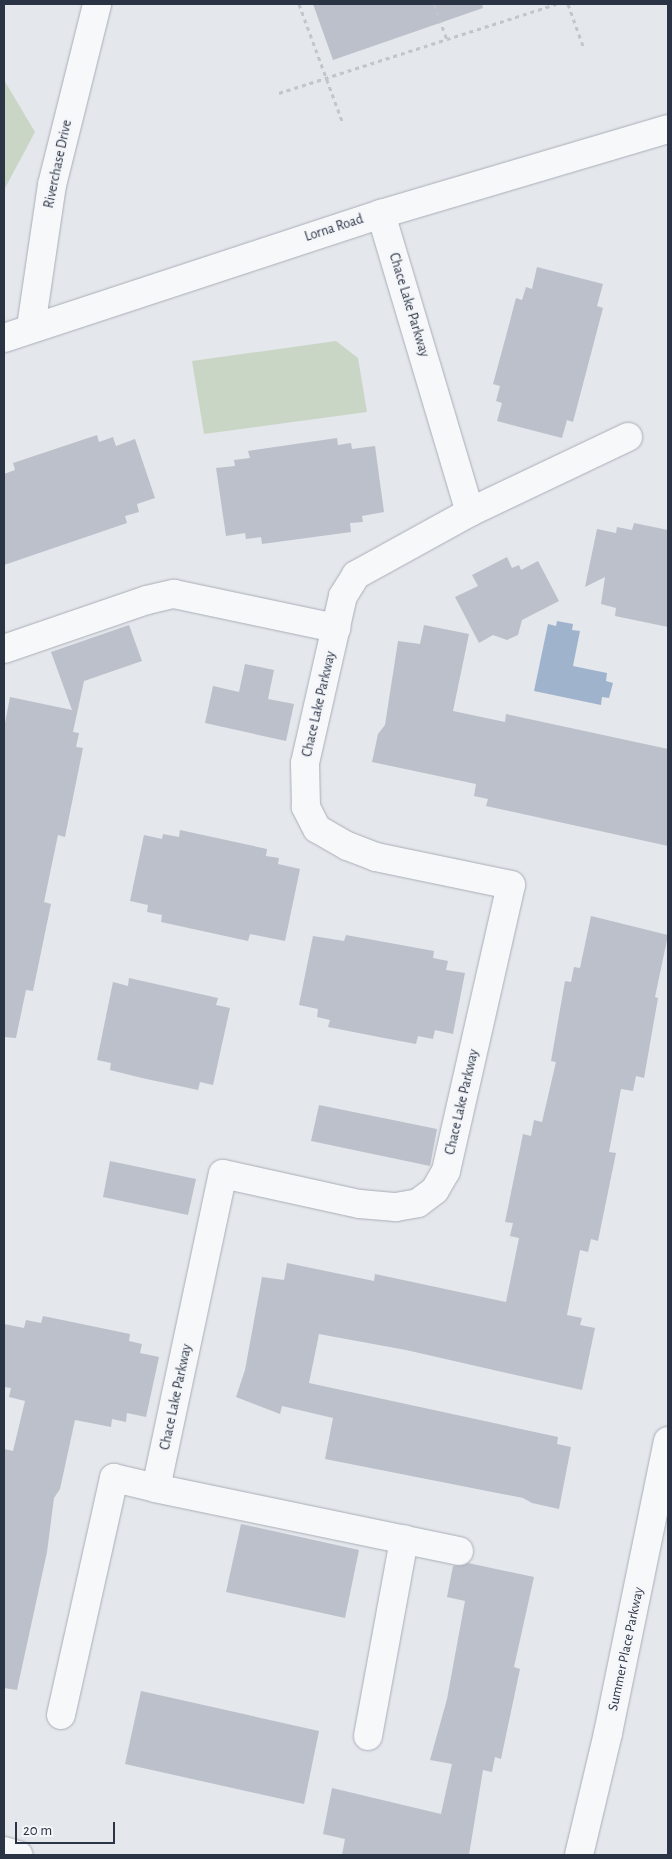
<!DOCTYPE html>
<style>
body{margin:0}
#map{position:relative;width:672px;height:1859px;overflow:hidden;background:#e4e7ec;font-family:"Alegreya Sans",sans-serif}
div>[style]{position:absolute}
.green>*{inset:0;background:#c9d6c5}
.water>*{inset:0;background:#9fb4cc}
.building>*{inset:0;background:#bbc0ca}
.path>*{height:3px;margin-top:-1.5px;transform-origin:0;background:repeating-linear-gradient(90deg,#c2c5cb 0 4px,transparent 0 8px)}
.roads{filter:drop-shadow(0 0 1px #a9aeb7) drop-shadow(0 0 1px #a9aeb7)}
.minor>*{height:28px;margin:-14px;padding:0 14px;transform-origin:14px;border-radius:14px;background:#f7f8fa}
.tertiary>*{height:28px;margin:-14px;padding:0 14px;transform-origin:14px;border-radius:14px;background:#f7f8fa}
span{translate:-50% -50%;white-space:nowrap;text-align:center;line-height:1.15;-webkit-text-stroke:5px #f4f6f9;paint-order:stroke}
.street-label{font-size:14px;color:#2b3445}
.frame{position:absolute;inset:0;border:5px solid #2b3445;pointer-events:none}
.scale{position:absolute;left:15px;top:1822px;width:100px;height:22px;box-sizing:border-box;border:2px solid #2b3445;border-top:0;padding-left:6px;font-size:15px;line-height:18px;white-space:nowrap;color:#2b3445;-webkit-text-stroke:4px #f4f6f9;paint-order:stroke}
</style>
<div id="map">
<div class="green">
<i style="clip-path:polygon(4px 80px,35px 132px,4px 190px)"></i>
<i style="clip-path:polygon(336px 341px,358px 358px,367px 412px,204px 434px,192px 361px)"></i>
</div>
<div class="water">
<i style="clip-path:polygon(557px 621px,573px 624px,572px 630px,580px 631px,573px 666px,607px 673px,606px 681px,613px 683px,609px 698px,602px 697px,601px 705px,534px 691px,548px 624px,556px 626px)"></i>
</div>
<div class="building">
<i style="clip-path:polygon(313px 4px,482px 4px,483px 8px,333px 60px)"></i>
<i style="clip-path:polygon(537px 267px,603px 284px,597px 306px,603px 308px,573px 422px,567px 420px,562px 438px,497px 421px,502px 403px,496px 401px,500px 386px,493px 384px,506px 336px,516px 298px,522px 300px,526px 287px,532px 289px)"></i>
<i style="clip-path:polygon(97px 435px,99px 442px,113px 437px,116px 446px,135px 439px,155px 498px,137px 504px,139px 512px,125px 516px,127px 523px,4px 565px,4px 474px,15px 470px,13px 463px)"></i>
<i style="clip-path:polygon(337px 438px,338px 445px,351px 443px,352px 449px,375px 446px,384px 512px,362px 516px,363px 522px,350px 523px,351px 532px,262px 544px,261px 537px,246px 539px,245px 533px,226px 536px,216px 468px,235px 466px,234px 460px,250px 458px,248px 451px)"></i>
<i style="clip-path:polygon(634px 523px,668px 530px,668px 627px,615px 616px,616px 608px,601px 604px,605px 577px,585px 587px,597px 529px,616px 533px,617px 527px,632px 530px)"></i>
<i style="clip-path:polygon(507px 557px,512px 568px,519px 565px,521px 570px,538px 561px,559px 601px,522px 620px,518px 635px,507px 640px,493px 635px,479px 643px,455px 597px,478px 586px,472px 575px)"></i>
<i style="clip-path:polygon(129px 625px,142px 661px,84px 681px,73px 732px,79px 733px,76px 747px,83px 748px,65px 837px,58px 835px,44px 902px,51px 904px,33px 991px,26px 990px,16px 1038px,4px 1037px,4px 728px,10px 697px,72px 710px,51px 652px)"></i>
<i style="clip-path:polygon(424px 625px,469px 634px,453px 711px,505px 722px,506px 714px,668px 749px,668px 846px,486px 806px,488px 799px,474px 796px,476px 784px,372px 762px,378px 734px,385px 725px,398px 641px,420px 644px)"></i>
<i style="clip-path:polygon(245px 664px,274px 670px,268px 699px,294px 704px,286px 741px,205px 723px,213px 686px,239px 692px)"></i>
<i style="clip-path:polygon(180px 830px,267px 849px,266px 856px,279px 858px,278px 864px,300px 869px,285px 941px,250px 934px,248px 941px,161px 922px,162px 915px,147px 912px,148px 905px,130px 901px,144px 835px,162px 839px,163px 834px,179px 837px)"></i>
<i style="clip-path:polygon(591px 916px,668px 935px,655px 997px,658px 998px,644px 1078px,636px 1076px,633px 1091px,621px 1089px,609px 1152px,616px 1153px,598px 1241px,591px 1239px,588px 1252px,580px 1250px,567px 1315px,582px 1318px,580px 1325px,595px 1328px,582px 1390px,406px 1350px,319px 1334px,309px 1383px,558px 1437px,557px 1444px,571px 1447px,559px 1509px,532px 1503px,523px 1498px,325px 1459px,333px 1418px,282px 1406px,280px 1414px,236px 1397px,245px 1370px,262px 1277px,284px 1280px,287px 1263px,374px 1281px,375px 1274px,506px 1302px,519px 1238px,510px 1236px,513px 1223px,505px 1222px,523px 1134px,531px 1136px,534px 1120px,542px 1122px,556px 1062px,551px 1061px,565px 981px,571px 982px,574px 967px,580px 968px)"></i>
<i style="clip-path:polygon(346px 935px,434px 951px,433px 958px,448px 961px,446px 970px,465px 973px,453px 1034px,435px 1030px,433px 1039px,418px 1036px,416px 1044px,384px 1038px,328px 1027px,330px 1020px,317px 1017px,318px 1009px,299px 1005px,313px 936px,344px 941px)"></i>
<i style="clip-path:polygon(129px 978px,218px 998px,216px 1005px,230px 1008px,213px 1085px,200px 1082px,198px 1090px,142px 1078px,110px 1070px,111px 1063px,97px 1060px,113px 982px,128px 986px)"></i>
<i style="clip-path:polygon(319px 1105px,437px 1129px,430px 1166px,311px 1141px)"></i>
<i style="clip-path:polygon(110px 1161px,196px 1179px,188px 1215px,103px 1197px)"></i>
<i style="clip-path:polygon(43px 1316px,130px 1334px,129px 1341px,142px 1344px,140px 1353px,159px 1357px,146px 1417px,127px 1413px,126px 1422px,112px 1419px,111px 1427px,75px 1420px,60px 1489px,54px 1498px,47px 1552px,17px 1690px,4px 1688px,4px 1449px,13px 1451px,25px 1401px,9px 1397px,11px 1388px,4px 1387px,4px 1324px,24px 1328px,26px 1320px,41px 1323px)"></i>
<i style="clip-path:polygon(241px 1524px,359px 1550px,345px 1618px,226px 1592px)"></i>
<i style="clip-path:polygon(468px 1563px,534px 1577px,514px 1667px,520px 1669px,501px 1759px,495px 1757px,492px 1772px,483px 1770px,469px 1855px,342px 1855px,345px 1839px,323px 1834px,332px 1788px,441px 1814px,452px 1764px,430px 1760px,447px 1699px,465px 1601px,447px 1597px,453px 1566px)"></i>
<i style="clip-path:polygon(141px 1691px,319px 1731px,304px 1804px,125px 1764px)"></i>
</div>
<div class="path">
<i style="left:299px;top:4px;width:125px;rotate:69.8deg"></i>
<i style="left:434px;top:4px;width:37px;rotate:70deg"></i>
<i style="left:568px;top:4px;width:45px;rotate:70.3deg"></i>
<i style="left:279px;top:93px;width:291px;rotate:-17.8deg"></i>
</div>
<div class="roads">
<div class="minor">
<i style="left:381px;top:214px;width:311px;rotate:73.4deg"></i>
<i style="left:4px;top:649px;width:151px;rotate:-18.9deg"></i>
<i style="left:147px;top:600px;width:28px;rotate:-13deg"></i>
<i style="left:174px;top:594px;width:166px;rotate:11.9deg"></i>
<i style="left:459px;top:1551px;width:309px;rotate:-168.3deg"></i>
<i style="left:156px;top:1488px;width:321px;rotate:-78deg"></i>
<i style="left:223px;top:1174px;width:140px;rotate:12.4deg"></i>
<i style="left:360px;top:1204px;width:36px;rotate:5deg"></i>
<i style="left:396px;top:1207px;width:22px;rotate:-10deg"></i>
<i style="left:418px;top:1203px;width:21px;rotate:-37deg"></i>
<i style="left:435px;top:1190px;width:22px;rotate:-60deg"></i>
<i style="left:446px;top:1171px;width:293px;rotate:-77.2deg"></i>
<i style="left:511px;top:885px;width:138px;rotate:-168.3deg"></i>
<i style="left:376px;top:857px;width:31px;rotate:-159deg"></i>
<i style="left:347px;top:846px;width:34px;rotate:-150deg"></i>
<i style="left:317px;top:829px;width:25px;rotate:-117deg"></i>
<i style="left:306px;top:807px;width:44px;rotate:-91.3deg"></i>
<i style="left:305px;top:763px;width:171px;rotate:-77.2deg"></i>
<i style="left:343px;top:596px;width:25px;rotate:-58deg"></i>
<i style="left:356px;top:575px;width:130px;rotate:-28.9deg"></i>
<i style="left:470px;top:512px;width:175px;rotate:-25.4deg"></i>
<i style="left:61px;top:1715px;width:243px;rotate:-77.4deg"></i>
<i style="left:114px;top:1478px;width:43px;rotate:13.4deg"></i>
<i style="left:368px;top:1736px;width:200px;rotate:-79.6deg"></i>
<i style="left:4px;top:1851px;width:15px;rotate:16deg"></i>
<i style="left:579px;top:1855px;width:125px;rotate:-76.6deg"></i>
<i style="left:608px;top:1733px;width:298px;rotate:-78.4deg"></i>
</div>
<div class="tertiary">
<i style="left:31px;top:327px;width:144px;rotate:-81.6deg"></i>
<i style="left:52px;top:185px;width:187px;rotate:-76deg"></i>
<i style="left:4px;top:338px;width:397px;rotate:-18.2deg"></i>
<i style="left:381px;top:214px;width:299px;rotate:-16.5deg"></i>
</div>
</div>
<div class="street-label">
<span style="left:58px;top:164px;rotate:-78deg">Riverchase Drive</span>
<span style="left:334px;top:228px;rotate:-18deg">Lorna Road</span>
<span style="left:409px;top:305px;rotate:73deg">Chace Lake Parkway</span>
<span style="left:319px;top:704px;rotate:-77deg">Chace Lake Parkway</span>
<span style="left:462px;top:1102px;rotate:-77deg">Chace Lake Parkway</span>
<span style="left:176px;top:1397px;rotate:-78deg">Chace Lake Parkway</span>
<span style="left:626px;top:1649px;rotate:-78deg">Summer Place Parkway</span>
</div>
<div class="frame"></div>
<div class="scale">20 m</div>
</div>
